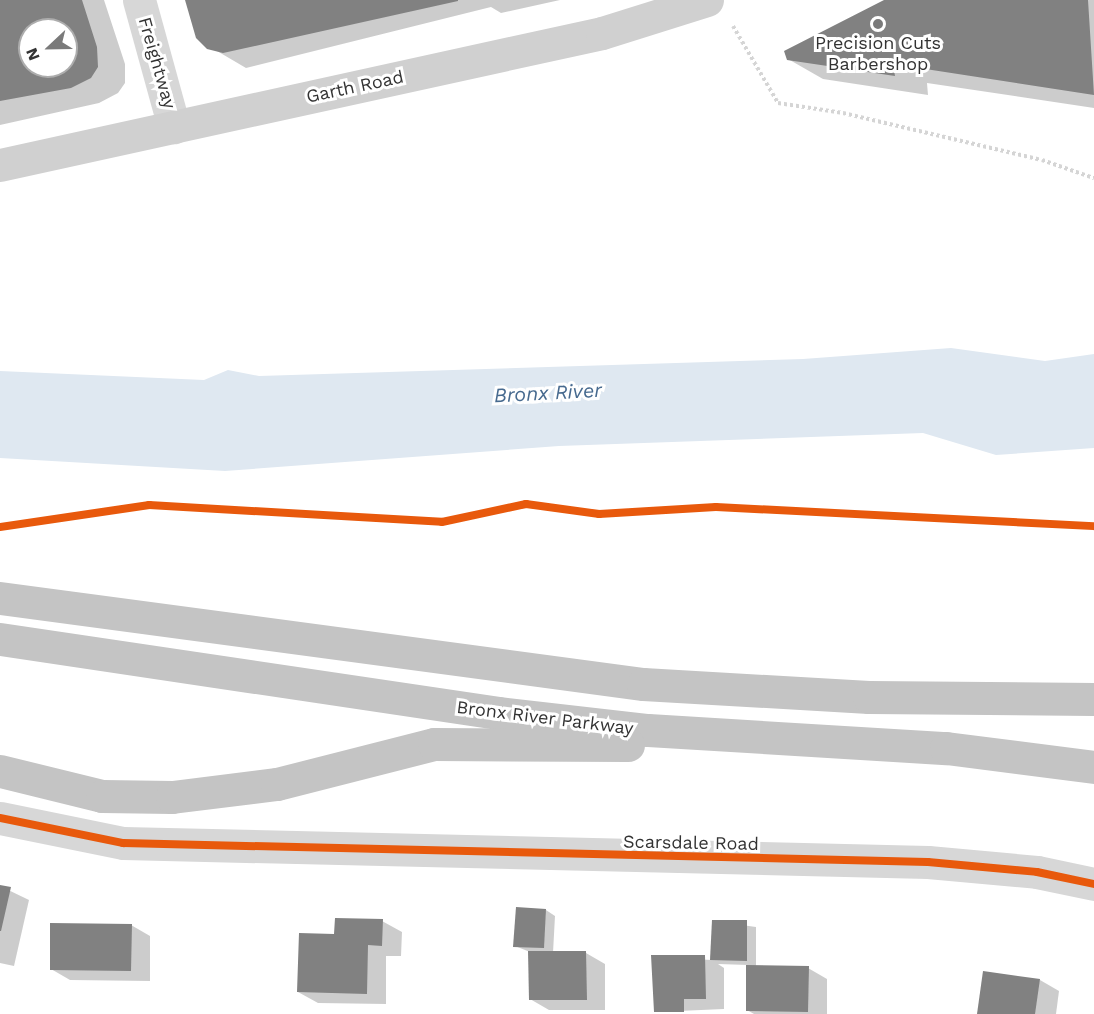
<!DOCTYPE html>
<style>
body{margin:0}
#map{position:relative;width:1094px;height:1014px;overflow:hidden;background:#fff;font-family:"Work Sans",sans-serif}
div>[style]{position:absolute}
.water>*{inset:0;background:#dfe8f1}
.shadow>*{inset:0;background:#0003}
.building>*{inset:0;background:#818181}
.path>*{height:4px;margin-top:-2px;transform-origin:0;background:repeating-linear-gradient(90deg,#d5d5d5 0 3px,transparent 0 6px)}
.street>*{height:33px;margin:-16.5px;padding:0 16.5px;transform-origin:16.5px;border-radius:16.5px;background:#d7d7d7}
.secondary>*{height:33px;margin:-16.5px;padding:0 16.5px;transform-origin:16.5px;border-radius:16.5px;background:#d0d0d0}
.highway>*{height:33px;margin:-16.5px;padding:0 16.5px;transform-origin:16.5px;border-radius:16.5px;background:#c4c4c4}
.cycleway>*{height:8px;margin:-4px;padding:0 4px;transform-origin:4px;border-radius:4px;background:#e8590c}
.dots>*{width:16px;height:16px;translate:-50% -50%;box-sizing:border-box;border:3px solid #fff;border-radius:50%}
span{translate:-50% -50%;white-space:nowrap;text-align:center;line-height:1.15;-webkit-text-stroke:6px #fff;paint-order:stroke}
.poi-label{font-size:18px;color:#333}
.street-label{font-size:18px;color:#333}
.water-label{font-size:20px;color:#476a8f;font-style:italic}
.north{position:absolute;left:18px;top:18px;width:60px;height:60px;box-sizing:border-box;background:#fff;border:2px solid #adadad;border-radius:50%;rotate:248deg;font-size:16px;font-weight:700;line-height:24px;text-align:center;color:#333}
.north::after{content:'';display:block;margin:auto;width:21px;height:27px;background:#7a7a7a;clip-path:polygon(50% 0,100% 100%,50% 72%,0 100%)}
</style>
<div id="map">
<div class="water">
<i style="clip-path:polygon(951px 348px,1045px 361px,1094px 354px,1094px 448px,996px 455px,923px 433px,559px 446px,225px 471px,0 458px,0 371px,204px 380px,228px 370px,259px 376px,803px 359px)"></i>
</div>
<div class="shadow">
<i style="clip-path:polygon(evenodd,0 0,104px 0,125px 64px,125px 83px,118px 93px,99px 103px,0 125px,0 0,30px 30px,66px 30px,66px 66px,30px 66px,30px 30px)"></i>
<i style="clip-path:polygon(187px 0,560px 0,501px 13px,491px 7px,246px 68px,200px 41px)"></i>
<i style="clip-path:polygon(895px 0,1094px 0,1094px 108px,927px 83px,928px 95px,823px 79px,788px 59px)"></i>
<i style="clip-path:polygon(0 886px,29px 900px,14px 966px,0 963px)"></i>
<i style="clip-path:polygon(546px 910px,555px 916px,553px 953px,586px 953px,605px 964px,605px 1010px,549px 1010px,530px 999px,530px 952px,515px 946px)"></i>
<i style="clip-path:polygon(382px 921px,402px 932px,401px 956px,386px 956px,386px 1004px,318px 1003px,298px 992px)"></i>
<i style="clip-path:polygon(713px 921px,756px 927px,756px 967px,808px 968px,827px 979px,827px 1014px,754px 1014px,747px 1010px,748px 965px,718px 964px,724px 968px,724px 1009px,656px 1012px,653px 957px,712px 960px)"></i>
<i style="clip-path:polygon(131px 925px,150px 936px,150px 981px,70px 980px,51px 969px)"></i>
<i style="clip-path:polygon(1040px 980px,1059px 991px,1056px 1014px,978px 1014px)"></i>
</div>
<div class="building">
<i style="clip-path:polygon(evenodd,0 0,82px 0,97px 47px,98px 67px,91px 78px,71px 88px,0 101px,0 0,30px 30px,66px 30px,66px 66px,30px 66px,30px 30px)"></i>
<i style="clip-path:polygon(185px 0,458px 0,458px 1px,223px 53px,207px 49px,196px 38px)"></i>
<i style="clip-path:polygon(884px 0,1088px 0,1094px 95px,893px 64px,895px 76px,787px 60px,784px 51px)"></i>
<i style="clip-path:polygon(0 885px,11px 887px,1px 931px,0 931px)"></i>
<i style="clip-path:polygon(516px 907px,546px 909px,544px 948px,513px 947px)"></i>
<i style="clip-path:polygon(335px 918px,383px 919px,382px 946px,368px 945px,367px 994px,297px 992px,299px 933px,334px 934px)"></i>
<i style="clip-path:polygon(712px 920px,747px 920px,747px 961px,710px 960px)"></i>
<i style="clip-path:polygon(50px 923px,132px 924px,131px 971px,50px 970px)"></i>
<i style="clip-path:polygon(528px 951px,586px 951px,587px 1000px,529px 1000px)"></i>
<i style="clip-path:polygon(651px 955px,705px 955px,706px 999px,684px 999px,684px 1012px,654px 1012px)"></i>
<i style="clip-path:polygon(746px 965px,809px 966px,808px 1012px,746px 1011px)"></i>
<i style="clip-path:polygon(983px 971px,1040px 979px,1035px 1014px,977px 1014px)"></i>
</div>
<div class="path">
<i style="left:733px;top:26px;width:89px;rotate:59.7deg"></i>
<i style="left:778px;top:103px;width:66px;rotate:8.7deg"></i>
<i style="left:843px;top:113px;width:204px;rotate:13.3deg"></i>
<i style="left:1042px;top:160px;width:55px;rotate:19.1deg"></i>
</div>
<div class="street">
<i style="left:139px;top:0;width:132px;rotate:74.6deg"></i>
<i style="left:0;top:818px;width:126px;rotate:11.5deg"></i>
<i style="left:123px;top:843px;width:805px;rotate:1.35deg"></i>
<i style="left:928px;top:862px;width:109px;rotate:5.2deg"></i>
<i style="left:1037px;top:872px;width:58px;rotate:11.9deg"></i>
</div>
<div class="secondary">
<i style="left:0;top:165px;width:616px;rotate:-12.37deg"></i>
<i style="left:602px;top:33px;width:110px;rotate:-17.4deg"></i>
</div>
<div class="highway">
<i style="left:0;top:598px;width:649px;rotate:7.62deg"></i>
<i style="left:643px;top:684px;width:226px;rotate:3.3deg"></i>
<i style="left:869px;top:697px;width:225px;rotate:0.5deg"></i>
<i style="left:0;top:639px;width:503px;rotate:8.45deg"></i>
<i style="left:498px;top:713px;width:151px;rotate:6.5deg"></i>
<i style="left:648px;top:730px;width:299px;rotate:3.5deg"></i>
<i style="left:946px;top:748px;width:149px;rotate:7.3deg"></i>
<i style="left:0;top:771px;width:105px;rotate:13.8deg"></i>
<i style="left:102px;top:796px;width:70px;rotate:0.8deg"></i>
<i style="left:172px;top:797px;width:106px;rotate:-7.1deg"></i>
<i style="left:277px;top:784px;width:162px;rotate:-14.3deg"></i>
<i style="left:434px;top:744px;width:194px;rotate:0.3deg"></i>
</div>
<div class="cycleway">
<i style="left:0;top:527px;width:151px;rotate:-8.4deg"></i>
<i style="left:149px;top:505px;width:293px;rotate:3.3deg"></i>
<i style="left:442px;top:522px;width:86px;rotate:-12.1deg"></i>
<i style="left:526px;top:504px;width:74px;rotate:7.8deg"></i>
<i style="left:599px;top:514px;width:117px;rotate:-3.4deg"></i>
<i style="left:716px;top:507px;width:378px;rotate:2.9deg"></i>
<i style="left:0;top:818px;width:126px;rotate:11.5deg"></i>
<i style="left:123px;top:843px;width:805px;rotate:1.35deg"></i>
<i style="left:928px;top:862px;width:109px;rotate:5.2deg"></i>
<i style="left:1037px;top:872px;width:58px;rotate:11.9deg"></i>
</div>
<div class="dots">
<i style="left:878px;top:24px;background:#7a7a7a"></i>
</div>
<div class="poi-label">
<span style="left:878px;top:54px">Precision Cuts<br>Barbershop</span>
</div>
<div class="street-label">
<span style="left:157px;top:63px;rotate:74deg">Freightway</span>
<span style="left:355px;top:87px;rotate:-12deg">Garth Road</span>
<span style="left:545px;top:718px;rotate:7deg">Bronx River Parkway</span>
<span style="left:691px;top:843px;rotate:1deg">Scarsdale Road</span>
</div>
<div class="water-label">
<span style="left:548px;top:393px;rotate:-3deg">Bronx River</span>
</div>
<div class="north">N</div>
</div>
